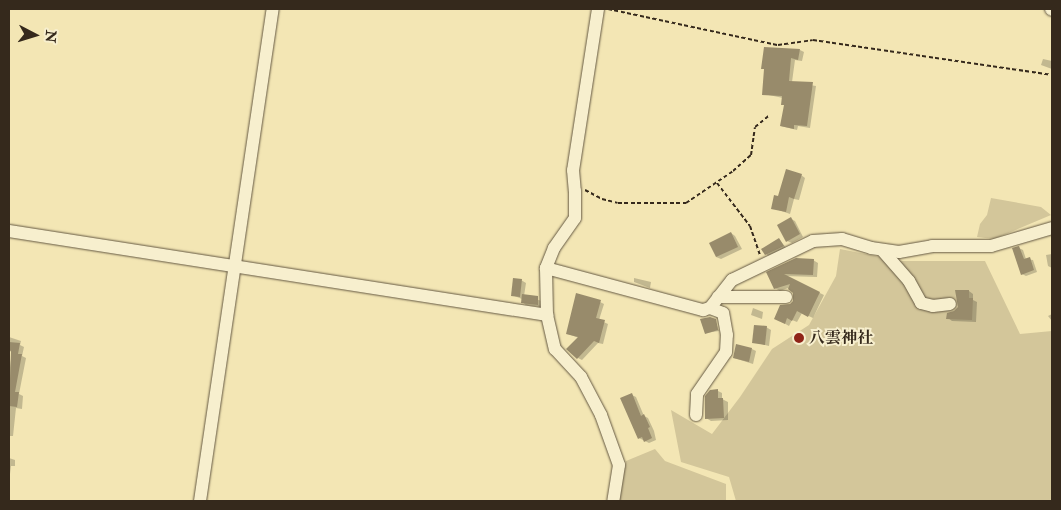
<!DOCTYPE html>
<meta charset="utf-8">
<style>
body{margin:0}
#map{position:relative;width:1061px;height:510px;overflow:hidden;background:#f3e6b4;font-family:"IM FELL Double Pica","Noto Serif JP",serif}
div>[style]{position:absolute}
.green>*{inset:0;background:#d3c69a}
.shadow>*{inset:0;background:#0003}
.building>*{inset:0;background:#988b6b}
.path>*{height:2px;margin-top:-1px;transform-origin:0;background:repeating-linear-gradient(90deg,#35291c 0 4px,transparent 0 6.5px)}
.roads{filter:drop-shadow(0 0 1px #645842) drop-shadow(0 0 1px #645842)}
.minor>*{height:12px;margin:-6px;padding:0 6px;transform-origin:6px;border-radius:6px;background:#f7efce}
.dots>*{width:14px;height:14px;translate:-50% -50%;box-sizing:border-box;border:2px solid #f7efce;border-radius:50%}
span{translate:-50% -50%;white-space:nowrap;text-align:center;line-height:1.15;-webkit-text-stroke:4px #f7efce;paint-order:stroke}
.poi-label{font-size:16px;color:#35291c;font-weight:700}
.left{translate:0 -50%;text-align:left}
.frame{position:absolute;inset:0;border:10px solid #35291c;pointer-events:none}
.north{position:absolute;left:10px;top:10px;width:50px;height:50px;-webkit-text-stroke:4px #f7efce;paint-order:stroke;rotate:95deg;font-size:14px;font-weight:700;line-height:20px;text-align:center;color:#35291c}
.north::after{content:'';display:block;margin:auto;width:18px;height:22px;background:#35291c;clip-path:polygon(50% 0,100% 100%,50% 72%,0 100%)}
</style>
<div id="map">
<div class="green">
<i style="clip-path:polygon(991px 198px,1041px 207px,1051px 215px,994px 239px,977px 237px,980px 224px,987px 215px)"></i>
<i style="clip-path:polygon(840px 249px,901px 261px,985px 261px,1020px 334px,1052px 331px,1052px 501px,736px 501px,729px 477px,681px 462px,671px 410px,712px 434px,740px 397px,772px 349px,809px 325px,836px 276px)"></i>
<i style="clip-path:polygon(655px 449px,665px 461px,726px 484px,726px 501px,619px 501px,626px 461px)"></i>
</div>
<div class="shadow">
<i style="clip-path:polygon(800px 50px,804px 52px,802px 61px,795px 60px,792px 82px,816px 86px,810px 128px,798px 126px,797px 130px,781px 126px,785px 105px,783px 98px,764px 94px,766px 69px)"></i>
<i style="clip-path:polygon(1043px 59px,1052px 61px,1052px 69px,1041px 65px)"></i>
<i style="clip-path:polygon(801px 175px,805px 178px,799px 200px,794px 199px,790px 214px,773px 208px,779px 198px)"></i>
<i style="clip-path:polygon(791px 219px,795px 221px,803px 237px,792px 243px,787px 241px)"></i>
<i style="clip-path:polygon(731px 233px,735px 236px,742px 249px,721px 259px,716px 257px)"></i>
<i style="clip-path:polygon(779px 239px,787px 249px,770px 257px,766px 254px)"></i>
<i style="clip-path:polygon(1019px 248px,1023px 250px,1026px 259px,1033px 260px,1037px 272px,1026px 276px,1022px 274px)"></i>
<i style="clip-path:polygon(1052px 254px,1052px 268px,1048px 266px,1046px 255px)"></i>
<i style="clip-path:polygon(813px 260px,818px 263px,817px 277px,784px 276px,824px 295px,813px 318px,802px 313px,797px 322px,792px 320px,789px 326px,775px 318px,794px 301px,794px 293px,788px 288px,780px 291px,775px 288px,768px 273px)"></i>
<i style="clip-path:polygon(634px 278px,651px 282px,650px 288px,634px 282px)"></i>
<i style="clip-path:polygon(521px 280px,526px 283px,524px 296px,542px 301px,542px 307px,526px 305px,522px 302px,522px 299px,512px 295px)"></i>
<i style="clip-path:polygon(969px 291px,973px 294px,973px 300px,977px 302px,976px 322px,952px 321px,948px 318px,955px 312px)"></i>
<i style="clip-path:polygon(600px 302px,604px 304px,599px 320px,608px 324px,603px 344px,598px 343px,582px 360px,578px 358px,579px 338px,568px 334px)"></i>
<i style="clip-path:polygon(753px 308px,763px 312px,762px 319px,751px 315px)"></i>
<i style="clip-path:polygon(1052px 314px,1052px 321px,1048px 316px)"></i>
<i style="clip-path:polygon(715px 320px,719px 331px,706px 333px)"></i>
<i style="clip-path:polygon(766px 327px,771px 330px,769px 346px,753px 342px)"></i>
<i style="clip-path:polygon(9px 337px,21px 341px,20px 345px,24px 347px,22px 356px,26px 358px,19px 394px,23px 396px,22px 409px,16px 408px,13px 436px,9px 436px,9px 375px,12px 352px,9px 351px)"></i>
<i style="clip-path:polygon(752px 349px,756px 351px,753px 364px,734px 358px)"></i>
<i style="clip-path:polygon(718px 391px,722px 393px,722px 399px,728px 402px,728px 420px,711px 421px,706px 418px)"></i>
<i style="clip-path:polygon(632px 395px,636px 397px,644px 416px,648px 418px,654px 431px,656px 440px,649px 443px,639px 438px)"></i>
<i style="clip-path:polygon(9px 458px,15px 460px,15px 466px,11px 466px,10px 474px)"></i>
</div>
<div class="building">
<i style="clip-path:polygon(764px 47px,800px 49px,798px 60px,791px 58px,789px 81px,813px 82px,807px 126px,794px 125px,794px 129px,780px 126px,784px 105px,781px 105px,782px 96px,762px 95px,764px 69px,761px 69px)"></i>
<i style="clip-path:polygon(786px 169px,802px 174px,794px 199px,789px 197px,786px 212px,771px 209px,774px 195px,778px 196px)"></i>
<i style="clip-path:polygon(791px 217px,800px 234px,786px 242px,777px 225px)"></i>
<i style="clip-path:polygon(731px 232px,738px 247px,716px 257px,709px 243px)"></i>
<i style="clip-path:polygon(779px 238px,784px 246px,765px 255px,761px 249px)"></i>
<i style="clip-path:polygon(1019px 246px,1024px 259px,1030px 257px,1034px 270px,1021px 275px,1012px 248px)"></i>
<i style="clip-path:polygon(796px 258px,814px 259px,813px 275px,784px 274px,820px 292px,808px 317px,797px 311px,792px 321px,787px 318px,785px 324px,774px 319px,780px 305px,790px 304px,793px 301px,793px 293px,788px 289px,790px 284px,774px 289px,766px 272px)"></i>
<i style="clip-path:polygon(513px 278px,522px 279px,520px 297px,511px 296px)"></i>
<i style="clip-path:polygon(955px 290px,969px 290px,969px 298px,973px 298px,972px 320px,946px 319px,947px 313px,954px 311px,958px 307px)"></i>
<i style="clip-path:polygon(576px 293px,601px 300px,596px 318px,605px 320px,599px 343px,594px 341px,577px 359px,566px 349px,578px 337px,566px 334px)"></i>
<i style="clip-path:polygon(522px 294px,538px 296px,538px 305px,521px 303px)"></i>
<i style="clip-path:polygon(710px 317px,716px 319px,718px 330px,705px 334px,700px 319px)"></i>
<i style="clip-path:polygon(754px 325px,767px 326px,765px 345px,752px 343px)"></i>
<i style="clip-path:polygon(9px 342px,20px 343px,18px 354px,22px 354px,15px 392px,19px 392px,17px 407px,9px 406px,11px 351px,9px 350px)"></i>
<i style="clip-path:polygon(736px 344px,752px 348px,749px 362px,733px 358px)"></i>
<i style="clip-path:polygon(718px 389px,718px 398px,723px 398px,724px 418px,705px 419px,705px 396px,710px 390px)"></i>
<i style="clip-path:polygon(632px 393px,641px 416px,644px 414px,650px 427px,648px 428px,652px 438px,644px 442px,642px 437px,638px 439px,620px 398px)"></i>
</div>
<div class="path">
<i style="left:608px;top:9px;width:174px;rotate:12deg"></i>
<i style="left:778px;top:45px;width:35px;rotate:-8deg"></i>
<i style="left:813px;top:40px;width:242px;rotate:8.3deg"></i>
<i style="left:717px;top:183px;width:54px;rotate:52.5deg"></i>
<i style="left:750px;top:226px;width:31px;rotate:71deg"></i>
<i style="left:585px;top:190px;width:19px;rotate:28deg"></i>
<i style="left:602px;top:199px;width:16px;rotate:14deg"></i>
<i style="left:618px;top:203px;width:68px"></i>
<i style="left:686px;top:203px;width:57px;rotate:-34.2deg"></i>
<i style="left:733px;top:171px;width:24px;rotate:-42deg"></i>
<i style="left:751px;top:155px;width:28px;rotate:-82deg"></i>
<i style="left:755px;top:127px;width:19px;rotate:-39deg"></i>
</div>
<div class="roads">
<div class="minor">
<i style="left:598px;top:9px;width:163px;rotate:98.8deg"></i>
<i style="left:573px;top:170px;width:21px;rotate:85deg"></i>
<i style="left:575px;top:191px;width:27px;rotate:90deg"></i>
<i style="left:575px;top:218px;width:37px;rotate:125deg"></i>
<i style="left:554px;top:248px;width:22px;rotate:112deg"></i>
<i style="left:546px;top:268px;width:47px;rotate:88.8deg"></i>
<i style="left:547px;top:315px;width:35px;rotate:77deg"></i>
<i style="left:555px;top:349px;width:38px;rotate:47deg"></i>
<i style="left:581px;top:377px;width:43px;rotate:62.2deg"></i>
<i style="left:601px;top:415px;width:53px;rotate:70.2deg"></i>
<i style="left:619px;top:465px;width:36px;rotate:99deg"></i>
<i style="left:1051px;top:9px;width:1px;rotate:45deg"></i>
<i style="left:9px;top:231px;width:545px;rotate:8.87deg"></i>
<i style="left:882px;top:250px;width:41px;rotate:48.9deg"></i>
<i style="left:909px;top:281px;width:25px;rotate:61deg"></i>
<i style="left:921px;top:303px;width:12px;rotate:14deg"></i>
<i style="left:933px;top:306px;width:17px;rotate:-7deg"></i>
<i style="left:546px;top:268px;width:163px;rotate:15deg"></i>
<i style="left:703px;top:310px;width:7px;rotate:-16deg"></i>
<i style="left:710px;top:308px;width:36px;rotate:-52deg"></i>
<i style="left:732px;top:280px;width:90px;rotate:-25.7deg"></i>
<i style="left:813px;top:241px;width:29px;rotate:-4deg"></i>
<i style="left:842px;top:239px;width:30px;rotate:17deg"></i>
<i style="left:871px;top:248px;width:28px;rotate:8deg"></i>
<i style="left:899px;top:252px;width:34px;rotate:-10deg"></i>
<i style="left:932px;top:246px;width:59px"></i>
<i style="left:991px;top:246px;width:64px;rotate:-16.4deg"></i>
<i style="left:718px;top:297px;width:68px"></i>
<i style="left:696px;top:415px;width:21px;rotate:-87deg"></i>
<i style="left:697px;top:394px;width:51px;rotate:-55.4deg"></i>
<i style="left:726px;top:352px;width:17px;rotate:-87deg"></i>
<i style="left:727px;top:335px;width:22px;rotate:-100deg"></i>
<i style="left:723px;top:313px;width:14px;rotate:-159deg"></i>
<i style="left:200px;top:501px;width:497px;rotate:-81.6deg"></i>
</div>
</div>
<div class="dots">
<i style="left:799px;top:338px;background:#8f2418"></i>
</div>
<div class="poi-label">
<span class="left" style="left:809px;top:338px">八雲神社</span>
</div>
<div class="frame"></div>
<div class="north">N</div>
</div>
